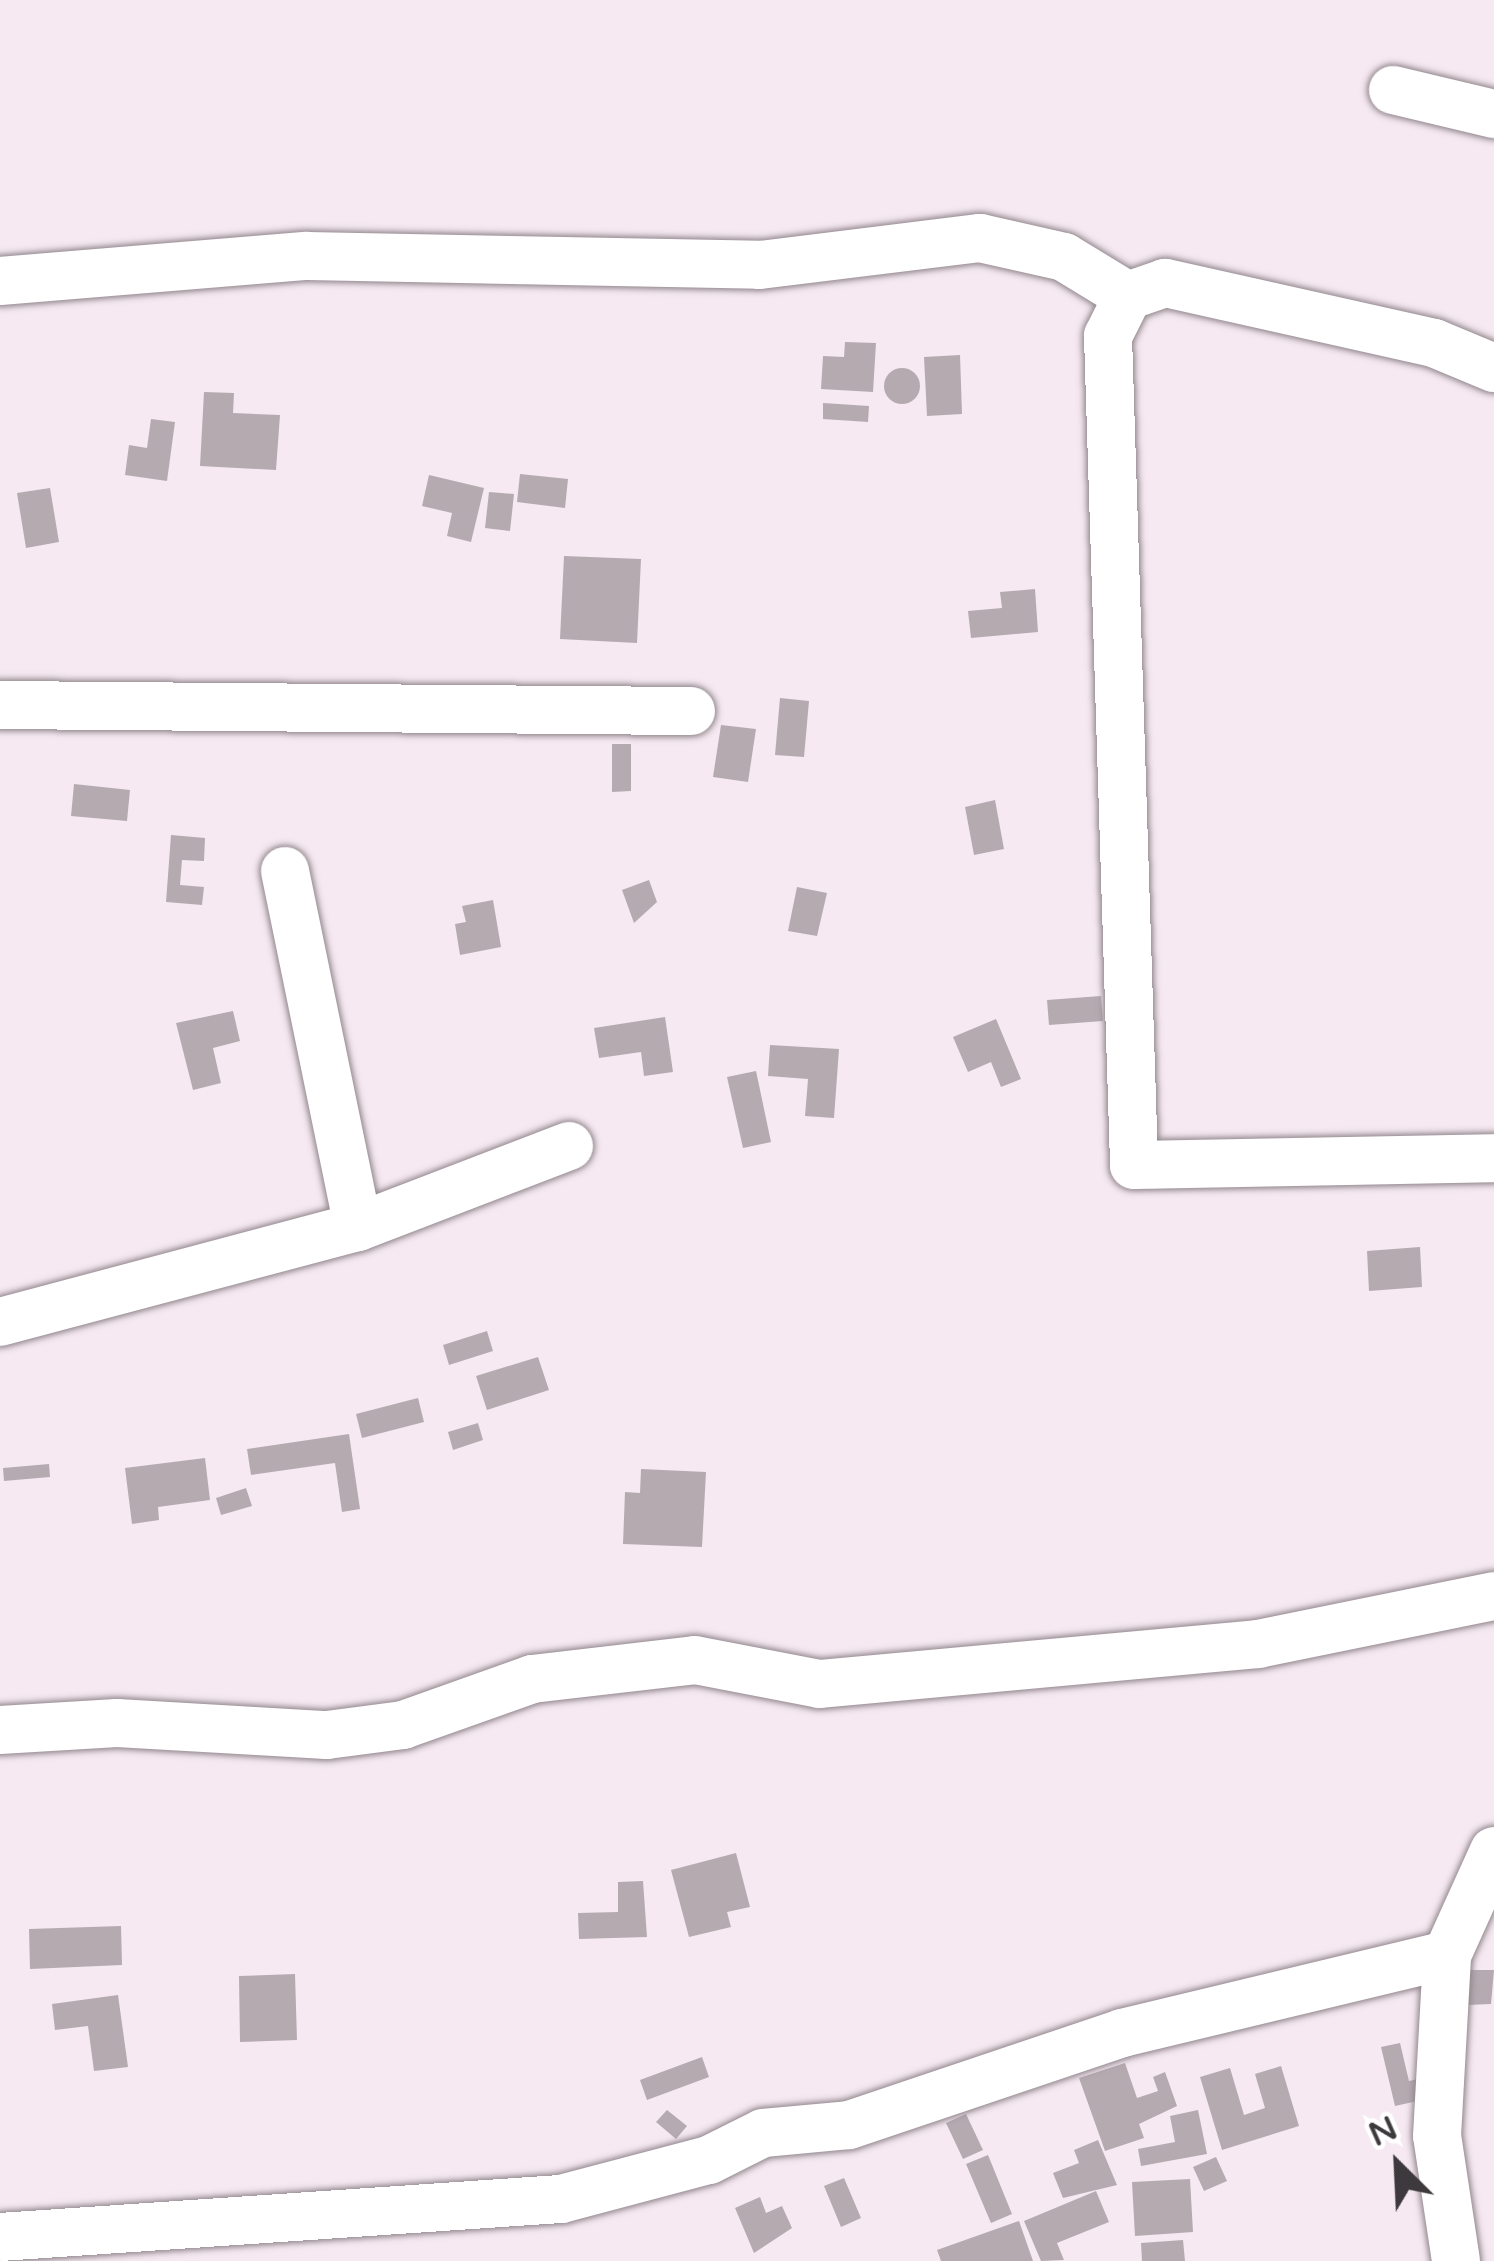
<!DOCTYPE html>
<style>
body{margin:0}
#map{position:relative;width:1494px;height:2261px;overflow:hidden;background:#f6e9f1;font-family:"Varela Round",sans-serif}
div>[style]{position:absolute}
.building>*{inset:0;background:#b6aab1}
.round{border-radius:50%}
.roads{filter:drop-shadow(0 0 3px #92878d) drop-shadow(0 0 3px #92878d)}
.street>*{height:48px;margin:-24px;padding:0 24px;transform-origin:24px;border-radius:24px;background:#fff}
span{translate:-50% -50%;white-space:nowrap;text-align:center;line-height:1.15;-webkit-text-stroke:9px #fff;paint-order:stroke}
.north{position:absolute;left:1338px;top:2105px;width:120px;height:120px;-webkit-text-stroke:9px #fff;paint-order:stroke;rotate:336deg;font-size:33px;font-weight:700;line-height:48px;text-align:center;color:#3e393c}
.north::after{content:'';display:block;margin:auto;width:42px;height:54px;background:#3e393c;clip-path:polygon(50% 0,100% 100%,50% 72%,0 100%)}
</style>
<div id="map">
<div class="building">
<i style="clip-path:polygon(845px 342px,876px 343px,873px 392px,821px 389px,823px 356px,844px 357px)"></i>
<i style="clip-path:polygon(960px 355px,962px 414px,927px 416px,924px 357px)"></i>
<i class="round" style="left:884px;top:368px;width:36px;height:36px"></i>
<i style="clip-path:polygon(204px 392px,234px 393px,233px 413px,280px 415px,276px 470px,200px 466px)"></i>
<i style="clip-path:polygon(823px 403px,869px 406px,868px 422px,823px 419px)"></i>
<i style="clip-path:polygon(151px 419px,175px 422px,167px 481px,125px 475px,129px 445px,147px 448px)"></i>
<i style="clip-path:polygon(520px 474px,568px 479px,565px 508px,517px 502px)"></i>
<i style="clip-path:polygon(429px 475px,484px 488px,471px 542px,447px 536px,452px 513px,422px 506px)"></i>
<i style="clip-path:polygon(50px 488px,59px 542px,26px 548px,17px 493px)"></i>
<i style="clip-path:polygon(489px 492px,514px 494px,510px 531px,485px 528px)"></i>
<i style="clip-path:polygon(564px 556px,641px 559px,637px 643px,560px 639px)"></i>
<i style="clip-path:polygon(1035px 589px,1038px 632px,971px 638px,968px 611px,1002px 608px,1000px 592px)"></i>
<i style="clip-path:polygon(780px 698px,809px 701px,804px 757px,775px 755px)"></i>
<i style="clip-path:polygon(721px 725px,756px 729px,748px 782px,713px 777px)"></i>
<i style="clip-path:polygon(612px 744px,631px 744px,631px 791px,612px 792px)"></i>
<i style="clip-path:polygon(74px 784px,130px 790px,127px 821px,71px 816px)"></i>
<i style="clip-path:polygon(995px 800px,1004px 849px,974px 855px,965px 807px)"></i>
<i style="clip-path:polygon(171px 835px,205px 838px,204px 861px,182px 860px,180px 885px,204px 887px,202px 905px,166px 902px)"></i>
<i style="clip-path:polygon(649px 880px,657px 902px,634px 923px,622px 890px)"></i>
<i style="clip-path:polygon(797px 887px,827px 893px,817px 936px,788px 931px)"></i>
<i style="clip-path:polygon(493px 900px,501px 947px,460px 955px,455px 924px,466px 922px,462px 906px)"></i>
<i style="clip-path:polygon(1101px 996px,1103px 1021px,1049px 1025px,1047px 1000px)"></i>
<i style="clip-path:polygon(233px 1011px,240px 1041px,213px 1048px,221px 1083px,193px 1090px,176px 1023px)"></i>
<i style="clip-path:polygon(665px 1017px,673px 1072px,644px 1076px,641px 1052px,599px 1058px,594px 1028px)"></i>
<i style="clip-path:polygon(996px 1019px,1021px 1079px,1001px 1087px,991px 1062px,968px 1072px,953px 1037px)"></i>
<i style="clip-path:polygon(770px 1045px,839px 1049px,834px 1118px,805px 1116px,808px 1079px,768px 1076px)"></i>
<i style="clip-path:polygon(756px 1071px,771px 1142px,743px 1148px,727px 1077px)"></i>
<i style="clip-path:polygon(1420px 1247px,1422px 1287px,1369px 1291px,1367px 1251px)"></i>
<i style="clip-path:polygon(487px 1331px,493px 1351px,449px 1365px,443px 1345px)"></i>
<i style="clip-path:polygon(538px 1357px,549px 1390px,487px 1410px,476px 1376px)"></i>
<i style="clip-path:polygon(418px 1398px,424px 1422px,362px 1438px,356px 1414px)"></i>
<i style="clip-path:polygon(478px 1423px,483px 1440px,453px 1450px,448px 1432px)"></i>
<i style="clip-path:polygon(349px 1434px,360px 1509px,342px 1512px,335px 1463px,251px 1475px,247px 1449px)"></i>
<i style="clip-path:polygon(205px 1458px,210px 1500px,158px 1507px,159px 1520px,132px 1524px,125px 1468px)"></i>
<i style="clip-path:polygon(49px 1464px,50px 1477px,4px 1481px,3px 1468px)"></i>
<i style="clip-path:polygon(641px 1469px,706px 1472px,702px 1547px,623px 1544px,625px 1492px,640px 1493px)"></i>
<i style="clip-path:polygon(246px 1488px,252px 1506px,221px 1515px,216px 1498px)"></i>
<i style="clip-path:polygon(736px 1853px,750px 1907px,727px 1912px,731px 1927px,689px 1937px,671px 1870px)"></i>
<i style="clip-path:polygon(643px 1881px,647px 1937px,579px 1939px,578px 1913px,618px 1912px,618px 1882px)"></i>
<i style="clip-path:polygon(121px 1926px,122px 1965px,30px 1969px,29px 1929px)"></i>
<i style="clip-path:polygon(1467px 1970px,1494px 1970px,1491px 2004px,1467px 2005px)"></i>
<i style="clip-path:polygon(295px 1974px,297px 2040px,240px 2042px,239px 1976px)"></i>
<i style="clip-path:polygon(118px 1995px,128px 2067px,94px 2071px,88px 2026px,55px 2030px,52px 2004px)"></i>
<i style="clip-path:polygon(1400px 2043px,1409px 2081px,1426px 2077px,1431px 2098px,1395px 2106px,1381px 2047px)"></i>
<i style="clip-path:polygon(702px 2057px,709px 2077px,647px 2100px,640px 2080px)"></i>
<i style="clip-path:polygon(1125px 2063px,1137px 2098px,1158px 2091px,1153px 2077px,1165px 2072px,1177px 2106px,1139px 2124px,1144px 2138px,1105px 2151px,1079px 2078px)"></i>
<i style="clip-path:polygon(1281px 2066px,1299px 2126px,1222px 2150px,1200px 2077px,1230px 2068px,1244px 2115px,1265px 2108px,1255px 2074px)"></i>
<i style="clip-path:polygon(667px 2110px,687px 2126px,676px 2139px,656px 2122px)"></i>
<i style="clip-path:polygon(1198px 2110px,1207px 2154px,1141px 2166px,1138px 2149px,1175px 2142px,1170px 2116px)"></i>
<i style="clip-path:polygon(966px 2114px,983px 2150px,963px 2159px,946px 2123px)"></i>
<i style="clip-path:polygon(1098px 2140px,1117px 2185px,1063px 2198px,1053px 2173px,1079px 2163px,1074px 2150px)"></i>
<i style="clip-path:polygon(988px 2155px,1012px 2214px,991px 2223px,966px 2164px)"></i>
<i style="clip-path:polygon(1216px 2157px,1227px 2181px,1204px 2191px,1193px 2167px)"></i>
<i style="clip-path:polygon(844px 2178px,861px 2218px,841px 2227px,824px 2186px)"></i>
<i style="clip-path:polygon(1190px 2179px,1193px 2232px,1135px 2236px,1132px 2182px)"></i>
<i style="clip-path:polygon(1096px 2191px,1109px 2222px,1057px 2243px,1064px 2260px,1041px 2261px,1024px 2221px)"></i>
<i style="clip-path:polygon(760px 2197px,766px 2213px,782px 2206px,792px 2228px,754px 2253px,735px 2208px)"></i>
<i style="clip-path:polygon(1019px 2221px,1033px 2261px,941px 2261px,937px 2250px)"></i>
<i style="clip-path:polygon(1183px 2240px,1185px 2261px,1142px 2261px,1141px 2243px)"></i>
</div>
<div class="roads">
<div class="street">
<i style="left:1393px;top:90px;width:104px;rotate:13.4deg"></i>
<i style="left:0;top:281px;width:308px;rotate:-4.7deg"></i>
<i style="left:307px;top:256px;width:453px;rotate:1.1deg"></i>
<i style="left:760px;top:265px;width:222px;rotate:-7deg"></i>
<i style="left:980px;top:238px;width:86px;rotate:12.7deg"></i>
<i style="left:1064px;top:257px;width:75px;rotate:31.4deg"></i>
<i style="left:1494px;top:368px;width:65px;rotate:-157.4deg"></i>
<i style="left:1434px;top:343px;width:276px;rotate:-167.4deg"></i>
<i style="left:1165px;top:283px;width:39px;rotate:161deg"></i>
<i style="left:1128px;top:296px;width:45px;rotate:116.6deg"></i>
<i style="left:1108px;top:336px;width:829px;rotate:88.2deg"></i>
<i style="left:1134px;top:1165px;width:360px;rotate:-1.1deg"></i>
<i style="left:0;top:705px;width:691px;rotate:0.5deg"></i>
<i style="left:285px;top:871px;width:363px;rotate:78.4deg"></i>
<i style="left:0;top:1322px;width:370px;rotate:-14.9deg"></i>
<i style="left:358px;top:1227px;width:226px;rotate:-21deg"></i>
<i style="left:0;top:1730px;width:117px;rotate:-3.4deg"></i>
<i style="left:117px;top:1723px;width:210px;rotate:3.3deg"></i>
<i style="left:327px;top:1735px;width:77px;rotate:-7.5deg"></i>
<i style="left:403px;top:1725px;width:137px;rotate:-19.6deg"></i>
<i style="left:532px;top:1679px;width:164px;rotate:-6.6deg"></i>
<i style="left:695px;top:1660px;width:127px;rotate:10.9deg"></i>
<i style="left:820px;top:1684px;width:440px;rotate:-5.2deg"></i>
<i style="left:1258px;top:1644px;width:241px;rotate:-11.5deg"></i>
<i style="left:0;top:2237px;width:562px;rotate:-3.88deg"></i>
<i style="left:561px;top:2199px;width:153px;rotate:-14.8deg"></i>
<i style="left:709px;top:2160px;width:60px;rotate:-26.6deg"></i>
<i style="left:763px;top:2133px;width:86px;rotate:-5.3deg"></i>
<i style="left:849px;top:2125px;width:288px;rotate:-18.6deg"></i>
<i style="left:1122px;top:2033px;width:334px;rotate:-13.5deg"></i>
<i style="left:1456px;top:2261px;width:126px;rotate:-98.6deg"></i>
<i style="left:1437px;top:2136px;width:181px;rotate:-86.8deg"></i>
<i style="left:1447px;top:1955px;width:114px;rotate:-65.7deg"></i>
</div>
</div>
<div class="north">N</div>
</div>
